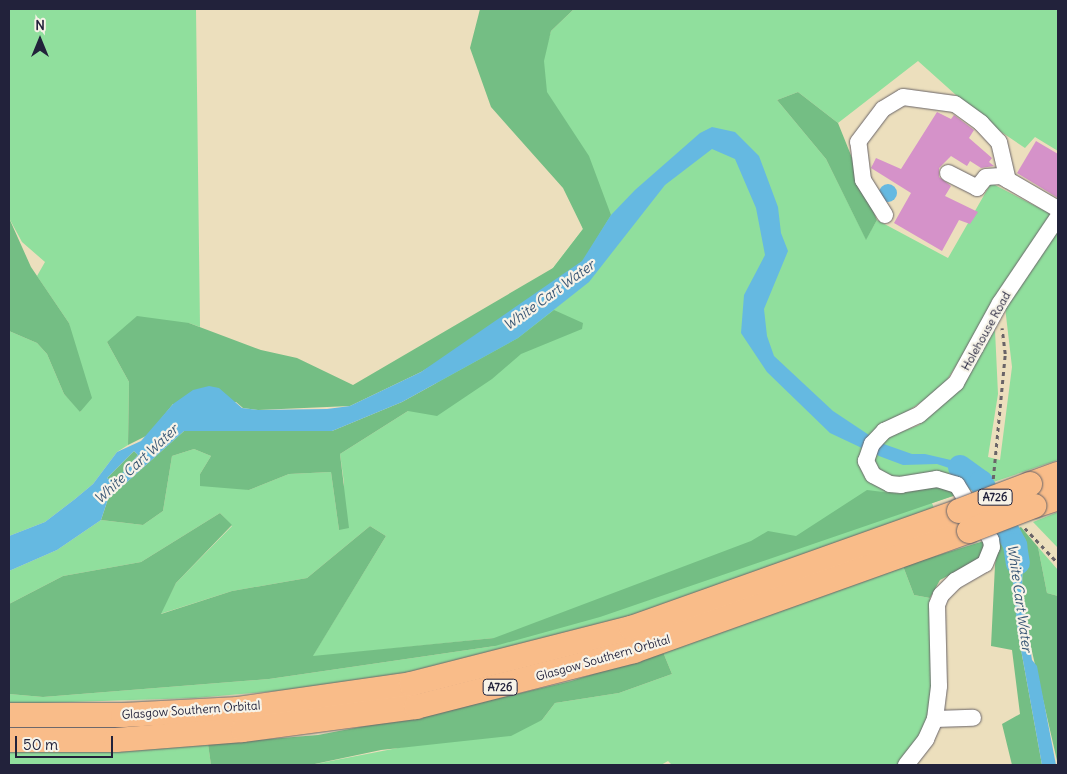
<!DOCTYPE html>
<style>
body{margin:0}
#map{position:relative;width:1067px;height:774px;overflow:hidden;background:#ecdfbd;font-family:Delius,sans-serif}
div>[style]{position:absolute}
.green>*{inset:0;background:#90df9d}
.forest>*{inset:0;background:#74be84}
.water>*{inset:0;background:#65b9e1}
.round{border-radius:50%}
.river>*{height:24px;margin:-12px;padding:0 12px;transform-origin:12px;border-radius:12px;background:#65b9e1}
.building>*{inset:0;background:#d592c9}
.path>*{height:2.5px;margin-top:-1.25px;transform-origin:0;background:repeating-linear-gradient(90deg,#696468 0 4px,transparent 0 8px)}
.roads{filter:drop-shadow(0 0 1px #696468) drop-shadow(0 0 1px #696468)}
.minor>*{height:16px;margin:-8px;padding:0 8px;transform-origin:8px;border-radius:8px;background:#fff}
.highway>*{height:24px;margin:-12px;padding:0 12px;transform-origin:12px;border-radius:12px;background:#f9bc89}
.bridges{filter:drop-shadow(0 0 1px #696468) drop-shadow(0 0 1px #696468)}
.highway-bridge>*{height:24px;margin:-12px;padding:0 12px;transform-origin:12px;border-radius:12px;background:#f9bc89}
span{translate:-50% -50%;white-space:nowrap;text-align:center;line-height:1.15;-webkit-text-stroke:4.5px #f7f3e8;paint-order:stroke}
.shield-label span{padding:1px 4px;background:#f7f3e8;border:1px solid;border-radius:4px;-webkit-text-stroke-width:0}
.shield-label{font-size:11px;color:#22223b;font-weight:700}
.street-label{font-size:12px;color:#22223b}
.water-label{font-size:14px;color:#395775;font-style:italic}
.frame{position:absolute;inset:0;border:10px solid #22223b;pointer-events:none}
.north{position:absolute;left:15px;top:15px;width:50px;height:50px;-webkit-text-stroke:4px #f7f3e8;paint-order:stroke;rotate:0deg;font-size:14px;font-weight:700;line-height:20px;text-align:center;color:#22223b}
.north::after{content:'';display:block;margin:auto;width:18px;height:22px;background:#22223b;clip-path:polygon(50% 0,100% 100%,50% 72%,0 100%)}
.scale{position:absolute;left:15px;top:736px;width:98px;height:22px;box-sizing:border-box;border:2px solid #22223b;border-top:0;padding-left:6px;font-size:15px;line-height:18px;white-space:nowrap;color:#22223b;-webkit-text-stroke:4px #f7f3e8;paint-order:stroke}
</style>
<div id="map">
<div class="green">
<i style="clip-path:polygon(9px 9px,196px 9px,200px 327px,189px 323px,107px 342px,129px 382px,128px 445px,117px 452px,93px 484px,75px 499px,45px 522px,9px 536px,9px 331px,37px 343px,47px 354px,64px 394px,81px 412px,69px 323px,37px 276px,45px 262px,22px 242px,9px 218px)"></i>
<i style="clip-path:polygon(574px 9px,1058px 9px,1058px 151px,1035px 137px,1025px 148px,985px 121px,918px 61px,838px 123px,798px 92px,777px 100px,826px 159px,866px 239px,877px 220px,948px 258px,991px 183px,1051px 214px,942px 388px,877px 432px,893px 435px,919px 425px,959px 389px,995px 330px,998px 394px,988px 457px,1000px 460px,1012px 367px,1005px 307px,1058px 226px,1058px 460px,932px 503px,934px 508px,693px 595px,544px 644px,400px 674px,288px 690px,195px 698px,9px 704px,9px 694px,43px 697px,269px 679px,495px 646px,494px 638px,312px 657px,386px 536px,370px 526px,307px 578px,232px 591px,160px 614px,176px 583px,232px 526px,220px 513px,141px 562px,63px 576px,9px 604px,9px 571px,57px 550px,101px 520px,143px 525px,163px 511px,172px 456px,194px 449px,211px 456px,200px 474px,249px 490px,289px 474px,331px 472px,339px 530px,344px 483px,340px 454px,408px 411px,553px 268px,583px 229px,531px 98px,551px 31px)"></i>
<i style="clip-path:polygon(1058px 512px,1058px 548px,1033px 522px)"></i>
<i style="clip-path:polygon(1038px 547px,1058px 570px,1058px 596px,1047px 593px)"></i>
<i style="clip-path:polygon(903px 566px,914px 595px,930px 598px,933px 711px,928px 727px,897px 765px,672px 765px,668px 761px,661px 765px,310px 765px,542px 720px,555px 703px,619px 693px,672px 674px,663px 652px)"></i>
<i style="clip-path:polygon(208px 744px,211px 765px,9px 765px,9px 748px)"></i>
</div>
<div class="forest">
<i style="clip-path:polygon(480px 9px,574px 9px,551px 31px,544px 61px,547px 92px,589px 156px,611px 215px,583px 261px,458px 350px,421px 372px,350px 406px,258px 410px,243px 408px,236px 402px,173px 404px,148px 435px,128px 445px,129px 382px,107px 342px,137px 316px,189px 323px,261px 350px,297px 358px,353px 385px,553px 268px,583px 229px,563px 188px,491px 107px,470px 48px)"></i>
<i style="clip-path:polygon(798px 92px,838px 123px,877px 220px,866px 240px,826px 159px,777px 100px)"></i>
<i style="clip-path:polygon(9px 218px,31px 267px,69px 323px,92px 398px,80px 412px,64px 394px,47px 354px,37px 343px,9px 331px)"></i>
<i style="clip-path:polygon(554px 310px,583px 323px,582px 329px,521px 354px,492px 379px,437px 416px,408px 411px,340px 454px,349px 528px,339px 530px,331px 472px,289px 474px,249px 490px,200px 486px,200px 474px,211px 456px,194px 449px,172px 456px,163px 511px,143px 525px,101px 520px,108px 499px,184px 431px,332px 431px,402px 402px,518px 338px)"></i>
<i style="clip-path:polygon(134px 451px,138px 455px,118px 478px,112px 481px,107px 478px)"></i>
<i style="clip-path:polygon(945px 485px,956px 495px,600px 617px,495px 646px,269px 679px,43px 697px,9px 694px,9px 604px,63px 576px,141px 562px,220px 513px,232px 525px,176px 583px,161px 614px,232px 591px,307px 578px,370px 526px,386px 536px,313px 656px,494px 638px,751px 541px,768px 531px,796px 536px,867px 490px,899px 494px)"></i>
<i style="clip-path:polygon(1021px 527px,1038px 547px,1047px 593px,1058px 596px,1058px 765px,1028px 634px,1022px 592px,1023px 544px,1013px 530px)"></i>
<i style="clip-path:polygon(1005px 533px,1009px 544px,1018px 633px,1042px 765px,1012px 765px,1002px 724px,1020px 714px,1012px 650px,991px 646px,995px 565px,999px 536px)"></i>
<i style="clip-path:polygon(987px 540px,984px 554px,977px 561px,940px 580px,930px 598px,914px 595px,903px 566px)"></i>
<i style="clip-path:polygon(663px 652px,672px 674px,619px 693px,555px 703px,542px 720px,511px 736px,381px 750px,310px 765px,211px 765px,208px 744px,318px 735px,454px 709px,571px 681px)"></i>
</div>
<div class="water">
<i style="clip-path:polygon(evenodd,712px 127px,735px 132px,759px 156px,778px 207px,781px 233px,788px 251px,764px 309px,767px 336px,774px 356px,833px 411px,872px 437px,864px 449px,830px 433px,767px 372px,741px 333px,744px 295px,765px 255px,756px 208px,735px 159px,712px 149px,665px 185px,589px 282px,518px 338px,402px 402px,332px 431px,184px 431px,108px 499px,101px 520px,57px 550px,9px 571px,9px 536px,45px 522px,75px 499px,93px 484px,117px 452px,141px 441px,173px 404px,193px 390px,209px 386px,219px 388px,242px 408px,258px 410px,327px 409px,350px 406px,421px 372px,582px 261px,611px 215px,635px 190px,700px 133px,712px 127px,134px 451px,138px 455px,118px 478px,112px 481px,107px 478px,134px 451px)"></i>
<i class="round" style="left:879px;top:184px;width:18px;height:18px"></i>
<i style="clip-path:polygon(878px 442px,912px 454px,925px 454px,968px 464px,980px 473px,987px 484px,978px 487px,955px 470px,937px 464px,903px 465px,879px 456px,872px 451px)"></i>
<i style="clip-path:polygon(1013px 530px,1023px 544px,1022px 592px,1028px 634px,1032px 660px,1037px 666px,1056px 765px,1042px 765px,1018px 633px,1009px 544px,1005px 533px)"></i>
</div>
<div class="river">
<i style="left:960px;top:467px;width:26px;rotate:36deg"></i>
<i style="left:981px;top:482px;width:72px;rotate:61.6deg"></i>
<i style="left:1015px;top:545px;width:18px;rotate:81deg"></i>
</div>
<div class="building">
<i style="clip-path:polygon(937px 112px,951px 119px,954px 115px,974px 130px,969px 138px,992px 158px,989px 162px,994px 166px,981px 168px,970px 161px,967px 166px,951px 156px,939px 168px,939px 177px,951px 186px,945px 196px,978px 212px,970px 224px,959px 220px,942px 251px,894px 223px,911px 193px,871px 168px,876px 158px,901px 169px)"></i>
<i style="clip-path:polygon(1036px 141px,1058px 154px,1058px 198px,1017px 173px)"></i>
</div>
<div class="path">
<i style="left:993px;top:479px;width:126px;rotate:-84.5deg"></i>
<i style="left:1005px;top:354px;width:26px;rotate:-97deg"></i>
<i style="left:1025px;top:528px;width:48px;rotate:46.7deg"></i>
</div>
<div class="roads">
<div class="minor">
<i style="left:948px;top:173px;width:33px;rotate:27deg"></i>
<i style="left:977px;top:188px;width:14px;rotate:-51deg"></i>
<i style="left:986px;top:177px;width:15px;rotate:-4deg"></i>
<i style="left:1001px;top:176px;width:66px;rotate:30.1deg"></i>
<i style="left:885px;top:215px;width:41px;rotate:-122.2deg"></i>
<i style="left:863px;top:180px;width:38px;rotate:-97deg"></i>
<i style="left:858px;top:142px;width:41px;rotate:-52.9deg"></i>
<i style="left:883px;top:109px;width:23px;rotate:-31deg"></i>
<i style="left:903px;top:97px;width:52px;rotate:7.7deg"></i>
<i style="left:955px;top:104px;width:32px;rotate:36deg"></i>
<i style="left:981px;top:123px;width:26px;rotate:47deg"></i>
<i style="left:999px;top:142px;width:39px;rotate:77deg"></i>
<i style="left:935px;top:719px;width:38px;rotate:-2deg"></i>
<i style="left:906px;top:765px;width:33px;rotate:-52deg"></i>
<i style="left:926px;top:739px;width:22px;rotate:-66deg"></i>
<i style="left:935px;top:719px;width:33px;rotate:-83deg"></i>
<i style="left:939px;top:686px;width:81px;rotate:-91.4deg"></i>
<i style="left:937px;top:605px;width:11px;rotate:-68deg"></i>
<i style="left:941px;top:595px;width:20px;rotate:-45deg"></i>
<i style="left:955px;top:581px;width:34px;rotate:-30deg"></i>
<i style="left:985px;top:564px;width:18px;rotate:-68deg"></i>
<i style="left:992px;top:547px;width:7px;rotate:-98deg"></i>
<i style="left:991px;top:540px;width:65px;rotate:-121.7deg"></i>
<i style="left:957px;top:485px;width:21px;rotate:-163deg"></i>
<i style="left:937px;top:479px;width:36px;rotate:171deg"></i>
<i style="left:901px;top:485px;width:11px;rotate:-175deg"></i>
<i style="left:890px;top:484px;width:19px;rotate:-152deg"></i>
<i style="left:873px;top:475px;width:16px;rotate:-117deg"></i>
<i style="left:866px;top:461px;width:18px;rotate:-71deg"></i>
<i style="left:872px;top:444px;width:18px;rotate:-47deg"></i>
<i style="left:884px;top:431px;width:38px;rotate:-25deg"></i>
<i style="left:919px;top:415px;width:49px;rotate:-40.9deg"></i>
<i style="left:956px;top:383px;width:91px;rotate:-61.2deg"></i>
<i style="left:1000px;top:303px;width:104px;rotate:-56deg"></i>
</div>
<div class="highway">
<i style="left:1030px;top:484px;width:30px;rotate:-20deg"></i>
<i style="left:1034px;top:506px;width:25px;rotate:-18deg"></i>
<i style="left:9px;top:715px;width:114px"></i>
<i style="left:123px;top:715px;width:115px;rotate:-3deg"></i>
<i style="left:238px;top:709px;width:175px;rotate:-8.2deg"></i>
<i style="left:411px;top:684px;width:227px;rotate:-14.3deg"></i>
<i style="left:631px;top:628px;width:348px;rotate:-19.6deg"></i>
<i style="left:9px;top:740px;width:107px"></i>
<i style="left:116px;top:740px;width:127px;rotate:-4.5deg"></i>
<i style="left:243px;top:730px;width:175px;rotate:-7.6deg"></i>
<i style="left:416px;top:707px;width:225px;rotate:-14.4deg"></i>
<i style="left:634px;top:651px;width:356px;rotate:-19.7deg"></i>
</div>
</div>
<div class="bridges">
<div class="highway-bridge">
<i style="left:959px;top:511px;width:76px;rotate:-20.8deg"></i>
<i style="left:969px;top:531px;width:70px;rotate:-21deg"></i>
</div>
</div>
<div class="shield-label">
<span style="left:995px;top:497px">A726</span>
<span style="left:500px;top:687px">A726</span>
</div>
<div class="street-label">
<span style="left:986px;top:331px;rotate:-61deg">Holehouse Road</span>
<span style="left:603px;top:658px;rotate:-16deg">Glasgow Southern Orbital</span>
<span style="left:191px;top:710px;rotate:-4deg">Glasgow Southern Orbital</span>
</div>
<div class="water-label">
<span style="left:549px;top:295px;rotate:-36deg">White Cart Water</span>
<span style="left:136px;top:464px;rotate:-43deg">White Cart Water</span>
<span style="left:1020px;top:598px;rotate:82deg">White Cart Water</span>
</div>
<div class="frame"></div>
<div class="north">N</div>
<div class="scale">50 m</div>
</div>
